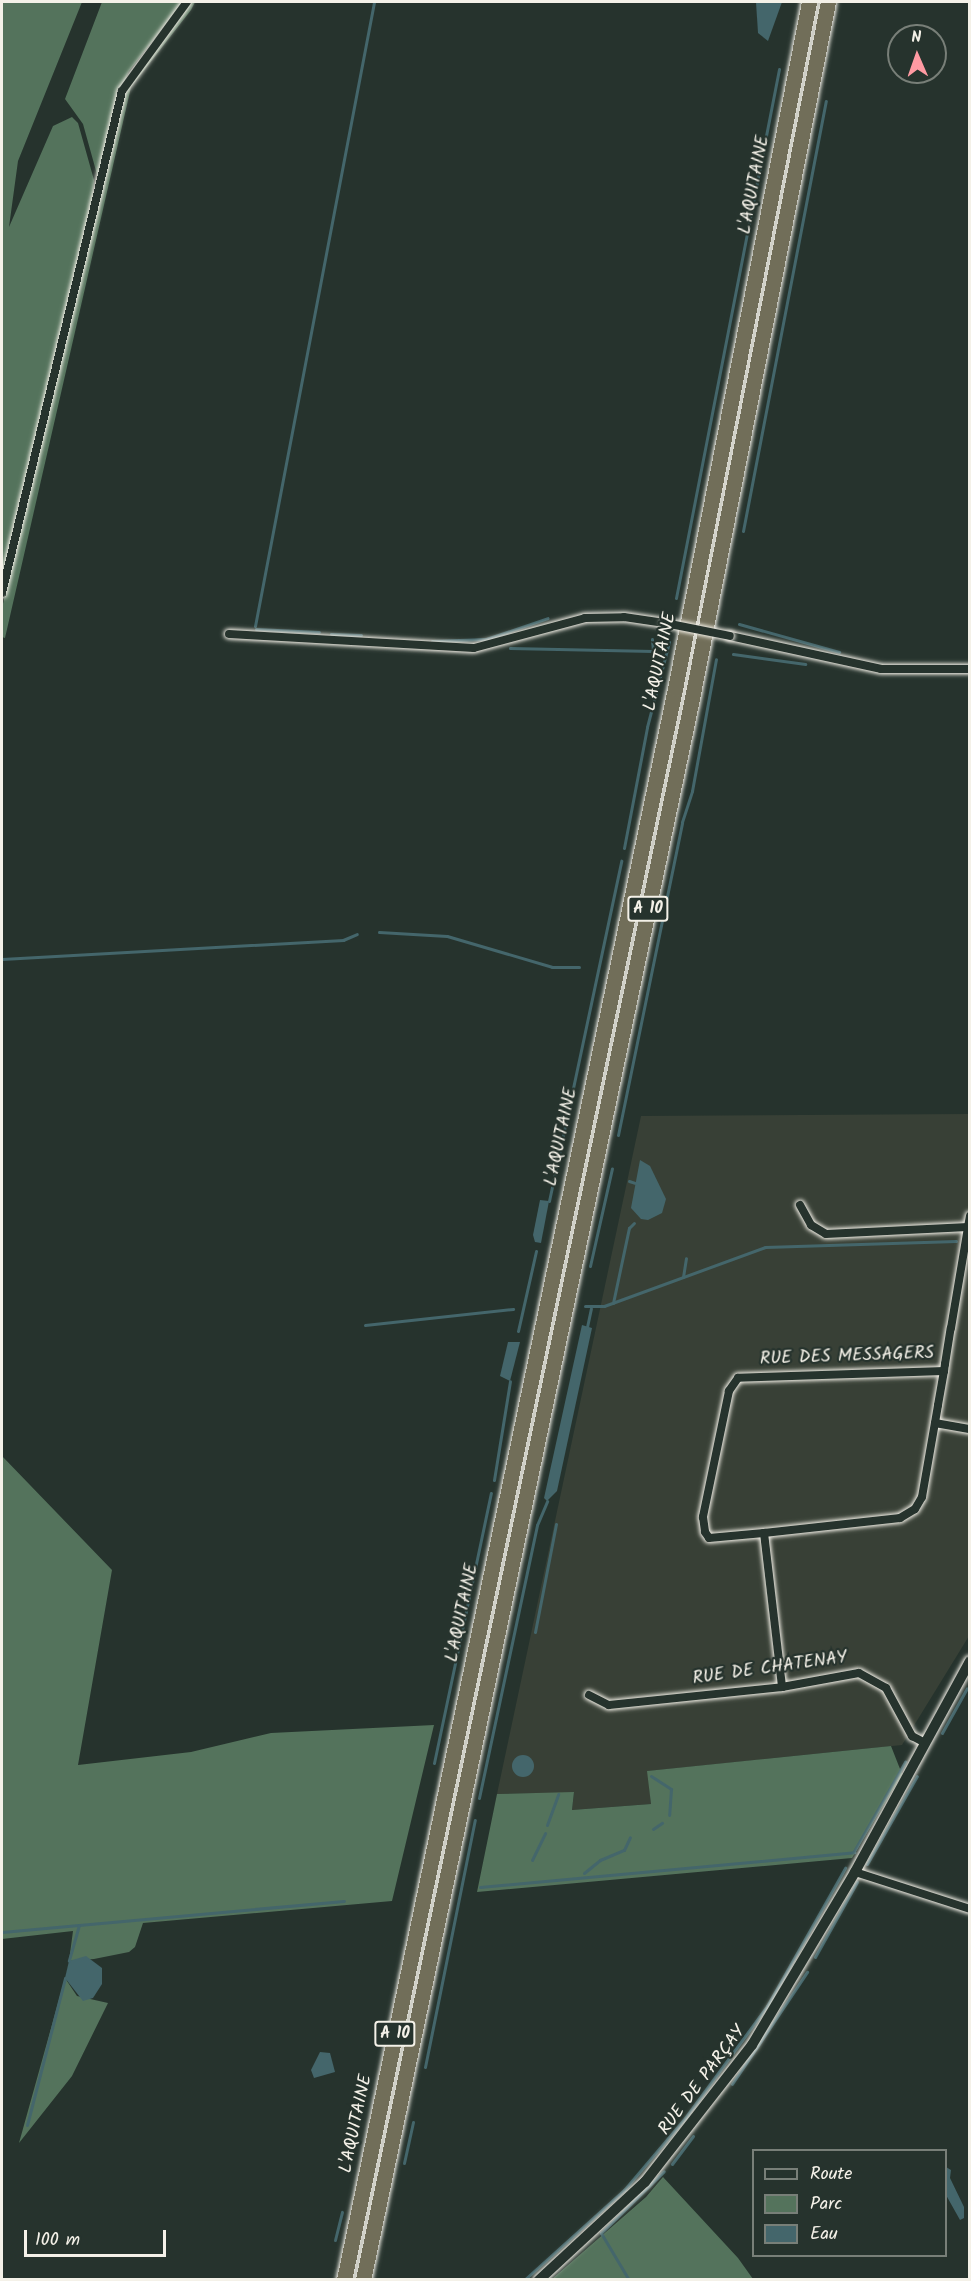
<!DOCTYPE html>
<meta charset="utf-8">
<style>
body{margin:0}
#map{position:relative;width:971px;height:2281px;overflow:hidden;background:#26332d;font-family:Kalam,sans-serif}
div>[style]{position:absolute}
.built>*{inset:0;background:#384036}
.green>*{inset:0;background:#54735c}
.water>*{inset:0;background:#44666b}
.round{border-radius:50%}
.stream>*{height:3px;margin:-1.5px;padding:0 1.5px;transform-origin:1.5px;border-radius:1.5px;background:#44666b}
.roads{filter:drop-shadow(0 0 2px #f4f1e8) drop-shadow(0 0 2px #f4f1e8)}
.street>*{height:8px;margin:-4px;padding:0 4px;transform-origin:4px;border-radius:4px;background:#26332d}
.secondary>*{height:10px;margin:-5px;padding:0 5px;transform-origin:5px;border-radius:5px;background:#26332d}
.highway>*{height:15px;margin:-7.5px;padding:0 7.5px;transform-origin:7.5px;border-radius:7.5px;background:#716e59}
.bridges{filter:drop-shadow(0 0 2px #f4f1e8) drop-shadow(0 0 2px #f4f1e8)}
.street-bridge>*{height:8px;margin:-4px;padding:0 4px;transform-origin:4px;border-radius:4px;background:#26332d}
span{translate:-50% -50%;white-space:nowrap;text-align:center;line-height:1.15;-webkit-text-stroke:4.5px #26332d;paint-order:stroke}
.shield-label span{padding:2px 4px;background:#26332d;border:2px solid;border-radius:4px;-webkit-text-stroke-width:0}
.shield-label{font-size:16px;color:#f4f1e8;font-weight:700}
.street-label{font-size:18px;color:#f4f1e8}
.frame{position:absolute;inset:0;border:3px solid #f4f1e8;pointer-events:none}
.legend{position:absolute;left:752px;top:2149px;width:195px;height:108px;box-sizing:border-box;background:#26332d;border:2px solid #787f78;margin:0;padding:8px 10px;list-style:none;font-size:18px;color:#f4f1e8}
.legend li{display:flex;align-items:center;gap:12px;height:30px}
.legend b{width:30px;border:2px solid #787f78}
.north{position:absolute;left:887px;top:24px;width:60px;height:60px;box-sizing:border-box;background:#26332d;border:2px solid #787f78;border-radius:50%;rotate:358deg;font-size:16px;font-weight:700;line-height:24px;text-align:center;color:#f4f1e8}
.north::after{content:'';display:block;margin:auto;width:21px;height:27px;background:#ff9aa2;clip-path:polygon(50% 0,100% 100%,50% 72%,0 100%)}
.scale{position:absolute;left:24px;top:2230px;width:142px;height:27px;box-sizing:border-box;border:3px solid #f4f1e8;border-top:0;padding-left:8px;font-size:18px;line-height:21px;white-space:nowrap;color:#f4f1e8;-webkit-text-stroke:4px #26332d;paint-order:stroke}
</style>
<div id="map">
<div class="built">
<i style="clip-path:polygon(969px 1114px,969px 1636px,902px 1745px,648px 1771px,651px 1804px,572px 1810px,574px 1793px,497px 1794px,641px 1116px)"></i>
</div>
<div class="green">
<i style="clip-path:polygon(2px 2px,82px 2px,18px 161px,9px 227px,53px 126px,72px 117px,78px 123px,94px 180px,92px 205px,2px 583px)"></i>
<i style="clip-path:polygon(102px 2px,183px 2px,129px 71px,119px 93px,98px 178px,83px 124px,65px 99px)"></i>
<i style="clip-path:polygon(189px 2px,195px 2px,191px 10px,131px 87px,5px 638px,2px 637px,2px 608px,123px 97px)"></i>
<i style="clip-path:polygon(2px 1456px,112px 1570px,78px 1765px,191px 1752px,271px 1733px,434px 1725px,392px 1901px,143px 1923px,135px 1947px,129px 1952px,94px 1959px,69px 1961px,73px 1931px,2px 1939px)"></i>
<i style="clip-path:polygon(891px 1746px,902px 1774px,852px 1858px,477px 1892px,497px 1794px,574px 1792px,572px 1810px,651px 1804px,647px 1771px)"></i>
<i style="clip-path:polygon(65px 1978px,77px 1996px,108px 2003px,72px 2076px,19px 2143px)"></i>
<i style="clip-path:polygon(663px 2177px,738px 2258px,753px 2279px,552px 2279px,646px 2197px)"></i>
</div>
<div class="water">
<i style="clip-path:polygon(756px 2px,782px 2px,768px 41px,758px 33px)"></i>
<i style="clip-path:polygon(640px 1160px,650px 1166px,666px 1199px,662px 1213px,648px 1220px,641px 1219px,631px 1208px)"></i>
<i style="clip-path:polygon(540px 1200px,549px 1201px,541px 1243px,535px 1242px,533px 1235px)"></i>
<i style="clip-path:polygon(582px 1325px,592px 1328px,557px 1491px,547px 1501px,544px 1498px)"></i>
<i style="clip-path:polygon(508px 1342px,520px 1342px,510px 1381px,500px 1376px)"></i>
<i class="round" style="left:512px;top:1755px;width:22px;height:22px"></i>
<i style="clip-path:polygon(86px 1956px,102px 1968px,102px 1984px,93px 1998px,83px 2001px,65px 1978px,69px 1961px)"></i>
<i style="clip-path:polygon(320px 2052px,330px 2053px,335px 2072px,314px 2078px,311px 2070px)"></i>
<i style="clip-path:polygon(946px 2167px,951px 2170px,950px 2178px,964px 2207px,964px 2218px,960px 2220px,946px 2195px)"></i>
</div>
<div class="stream">
<i style="left:743px;top:531px;width:438px;rotate:-79.1deg"></i>
<i style="left:676px;top:598px;width:539px;rotate:-78.98deg"></i>
<i style="left:739px;top:624px;width:104px;rotate:15.6deg"></i>
<i style="left:255px;top:626px;width:635px;rotate:-79.2deg"></i>
<i style="left:256px;top:629px;width:63px;rotate:2.7deg"></i>
<i style="left:331px;top:634px;width:30px;rotate:2deg"></i>
<i style="left:432px;top:641px;width:54px;rotate:-2.1deg"></i>
<i style="left:486px;top:639px;width:65px;rotate:-18.7deg"></i>
<i style="left:510px;top:648px;width:143px;rotate:1.2deg"></i>
<i style="left:653px;top:651px;width:12px;rotate:-95deg"></i>
<i style="left:733px;top:654px;width:73px;rotate:7.9deg"></i>
<i style="left:624px;top:848px;width:123px;rotate:-79.2deg"></i>
<i style="left:647px;top:727px;width:88px;rotate:-75.5deg"></i>
<i style="left:379px;top:932px;width:68px;rotate:3.4deg"></i>
<i style="left:447px;top:936px;width:109px;rotate:16.4deg"></i>
<i style="left:552px;top:967px;width:27px"></i>
<i style="left:2px;top:959px;width:342px;rotate:-3.2deg"></i>
<i style="left:343px;top:940px;width:15px;rotate:-23deg"></i>
<i style="left:618px;top:1135px;width:319px;rotate:-78.4deg"></i>
<i style="left:682px;top:822px;width:33px;rotate:-72deg"></i>
<i style="left:692px;top:791px;width:134px;rotate:-79.7deg"></i>
<i style="left:629px;top:1181px;width:6px;rotate:18deg"></i>
<i style="left:549px;top:1201px;width:348px;rotate:-78deg"></i>
<i style="left:590px;top:1266px;width:100px;rotate:-77.3deg"></i>
<i style="left:683px;top:1277px;width:19px;rotate:-81deg"></i>
<i style="left:613px;top:1303px;width:77px;rotate:-78deg"></i>
<i style="left:629px;top:1228px;width:7px;rotate:-45deg"></i>
<i style="left:585px;top:1306px;width:19px"></i>
<i style="left:604px;top:1306px;width:171px;rotate:-20.1deg"></i>
<i style="left:765px;top:1247px;width:191px;rotate:-1.8deg"></i>
<i style="left:365px;top:1325px;width:149px;rotate:-6.2deg"></i>
<i style="left:587px;top:1327px;width:19px;rotate:-78deg"></i>
<i style="left:518px;top:1331px;width:82px;rotate:-77.3deg"></i>
<i style="left:494px;top:1480px;width:100px;rotate:-80.8deg"></i>
<i style="left:535px;top:1632px;width:110px;rotate:-79deg"></i>
<i style="left:942px;top:1733px;width:51px;rotate:-60.9deg"></i>
<i style="left:434px;top:1763px;width:276px;rotate:-78.1deg"></i>
<i style="left:651px;top:1776px;width:24px;rotate:33deg"></i>
<i style="left:671px;top:1789px;width:26px;rotate:94deg"></i>
<i style="left:479px;top:1798px;width:279px;rotate:-78deg"></i>
<i style="left:537px;top:1525px;width:26px;rotate:-67deg"></i>
<i style="left:547px;top:1825px;width:33px;rotate:-70deg"></i>
<i style="left:653px;top:1829px;width:11px;rotate:-34deg"></i>
<i style="left:854px;top:1851px;width:103px;rotate:-60.2deg"></i>
<i style="left:532px;top:1860px;width:30px;rotate:-64deg"></i>
<i style="left:867px;top:1864px;width:101px;rotate:-60.4deg"></i>
<i style="left:584px;top:1873px;width:21px;rotate:-39deg"></i>
<i style="left:600px;top:1860px;width:26px;rotate:-23deg"></i>
<i style="left:624px;top:1850px;width:14px;rotate:-65deg"></i>
<i style="left:480px;top:1887px;width:376px;rotate:-5.3deg"></i>
<i style="left:79px;top:1925px;width:266px;rotate:-5.2deg"></i>
<i style="left:2px;top:1932px;width:77px;rotate:-5.2deg"></i>
<i style="left:79px;top:1925px;width:37px;rotate:106deg"></i>
<i style="left:815px;top:1957px;width:86px;rotate:-60.8deg"></i>
<i style="left:425px;top:2067px;width:252px;rotate:-78.6deg"></i>
<i style="left:732px;top:2084px;width:135px;rotate:-56.2deg"></i>
<i style="left:27px;top:2125px;width:152px;rotate:-75.5deg"></i>
<i style="left:404px;top:2163px;width:42px;rotate:-77.6deg"></i>
<i style="left:672px;top:2164px;width:35px;rotate:-53deg"></i>
<i style="left:335px;top:2240px;width:29px;rotate:-76deg"></i>
<i style="left:524px;top:2280px;width:135px;rotate:-42deg"></i>
<i style="left:624px;top:2190px;width:94px;rotate:-49.7deg"></i>
<i style="left:685px;top:2118px;width:139px;rotate:-53.8deg"></i>
<i style="left:767px;top:2006px;width:159px;rotate:-60.5deg"></i>
<i style="left:629px;top:2280px;width:55px;rotate:-120.8deg"></i>
<i style="left:601px;top:2233px;width:88px;rotate:-44.5deg"></i>
</div>
<div class="roads">
<div class="street">
<i style="left:2px;top:593px;width:516px;rotate:-76.56deg"></i>
<i style="left:122px;top:91px;width:110px;rotate:-53.9deg"></i>
<i style="left:229px;top:634px;width:245px;rotate:3.3deg"></i>
<i style="left:474px;top:648px;width:115px;rotate:-15.1deg"></i>
<i style="left:585px;top:618px;width:39px;rotate:-1deg"></i>
<i style="left:624px;top:617px;width:41px;rotate:8.3deg"></i>
<i style="left:730px;top:636px;width:155px;rotate:12.3deg"></i>
<i style="left:881px;top:669px;width:89px"></i>
<i style="left:800px;top:1205px;width:23px;rotate:61deg"></i>
<i style="left:811px;top:1225px;width:17px;rotate:31deg"></i>
<i style="left:826px;top:1234px;width:142px;rotate:-2.8deg"></i>
<i style="left:968px;top:1227px;width:11px;rotate:-80deg"></i>
<i style="left:944px;top:1371px;width:206px;rotate:178.1deg"></i>
<i style="left:738px;top:1378px;width:16px;rotate:125deg"></i>
<i style="left:729px;top:1391px;width:129px;rotate:101.7deg"></i>
<i style="left:703px;top:1517px;width:15px;rotate:82deg"></i>
<i style="left:705px;top:1532px;width:7px;rotate:56deg"></i>
<i style="left:709px;top:1538px;width:55px;rotate:-5.2deg"></i>
<i style="left:764px;top:1533px;width:137px;rotate:-6.3deg"></i>
<i style="left:900px;top:1518px;width:17px;rotate:-31deg"></i>
<i style="left:915px;top:1509px;width:14px;rotate:-60deg"></i>
<i style="left:922px;top:1497px;width:93px;rotate:-80.1deg"></i>
<i style="left:938px;top:1405px;width:35px;rotate:-80deg"></i>
<i style="left:944px;top:1371px;width:7px;rotate:-82deg"></i>
<i style="left:945px;top:1364px;width:36px;rotate:-81deg"></i>
<i style="left:951px;top:1328px;width:102px;rotate:-80.4deg"></i>
<i style="left:935px;top:1423px;width:36px;rotate:10deg"></i>
<i style="left:764px;top:1533px;width:155px;rotate:83.3deg"></i>
<i style="left:589px;top:1695px;width:22px;rotate:27deg"></i>
<i style="left:609px;top:1705px;width:174px;rotate:-5.9deg"></i>
<i style="left:782px;top:1687px;width:78px;rotate:-10.3deg"></i>
<i style="left:859px;top:1673px;width:31px;rotate:29deg"></i>
<i style="left:886px;top:1688px;width:55px;rotate:61.6deg"></i>
<i style="left:912px;top:1736px;width:15px;rotate:28deg"></i>
<i style="left:855px;top:1872px;width:121px;rotate:17.8deg"></i>
</div>
<div class="secondary">
<i style="left:539px;top:2280px;width:144px;rotate:-42.8deg"></i>
<i style="left:645px;top:2182px;width:174px;rotate:-52deg"></i>
<i style="left:752px;top:2045px;width:201px;rotate:-59.2deg"></i>
<i style="left:855px;top:1872px;width:240px;rotate:-61.4deg"></i>
</div>
<div class="highway">
<i style="left:344px;top:2280px;width:1625px;rotate:-78.25deg"></i>
<i style="left:675px;top:689px;width:700px;rotate:-78.96deg"></i>
<i style="left:363px;top:2280px;width:1621px;rotate:-78.25deg"></i>
<i style="left:693px;top:693px;width:704px;rotate:-78.95deg"></i>
</div>
</div>
<div class="bridges">
<div class="street-bridge">
<i style="left:665px;top:623px;width:66px;rotate:11.3deg"></i>
</div>
</div>
<div class="shield-label">
<span style="left:648px;top:909px">A 10</span>
<span style="left:395px;top:2034px">A 10</span>
</div>
<div class="street-label">
<span style="left:755px;top:185px;rotate:-79deg">L'AQUITAINE</span>
<span style="left:661px;top:662px;rotate:-78deg">L'AQUITAINE</span>
<span style="left:562px;top:1137px;rotate:-78deg">L'AQUITAINE</span>
<span style="left:847px;top:1357px;rotate:-2deg">RUE DES MESSAGERS</span>
<span style="left:463px;top:1613px;rotate:-78deg">L'AQUITAINE</span>
<span style="left:770px;top:1669px;rotate:-8deg">RUE DE CHATENAY</span>
<span style="left:703px;top:2081px;rotate:-53deg">RUE DE PARÇAY</span>
<span style="left:357px;top:2124px;rotate:-78deg">L'AQUITAINE</span>
</div>
<div class="frame"></div>
<ul class="legend">
<li><b style="height:8px;background:#26332d"></b>Route</li>
<li><b style="height:16px;background:#54735c"></b>Parc</li>
<li><b style="height:16px;background:#44666b"></b>Eau</li>
</ul>
<div class="north">N</div>
<div class="scale">100 m</div>
</div>
